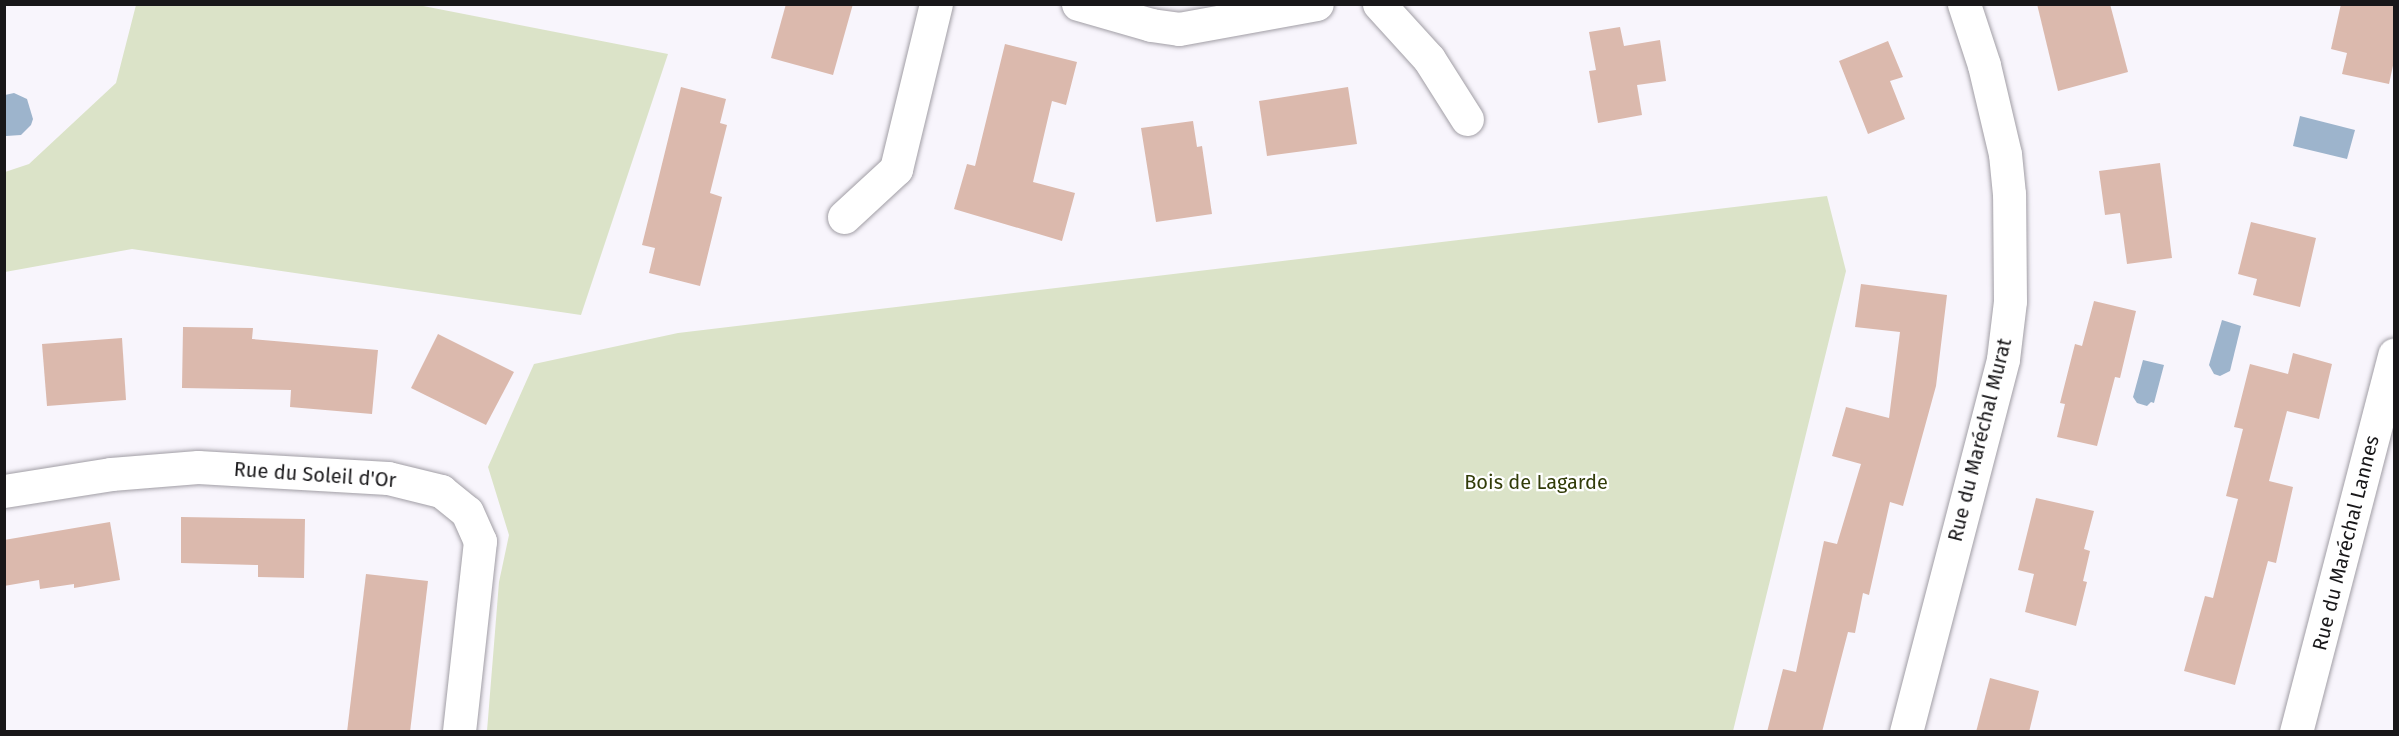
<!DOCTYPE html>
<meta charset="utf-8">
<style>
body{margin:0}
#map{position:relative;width:2399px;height:736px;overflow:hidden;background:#f8f5fc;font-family:"Fira Sans",sans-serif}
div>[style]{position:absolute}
.green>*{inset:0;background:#dbe3c8}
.water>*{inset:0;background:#9db4cc}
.building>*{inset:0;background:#dbb9ad}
.roads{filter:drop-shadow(0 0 2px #a19ea5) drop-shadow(0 0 2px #a19ea5)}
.minor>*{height:33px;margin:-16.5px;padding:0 16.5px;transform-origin:16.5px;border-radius:16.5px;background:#fff}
span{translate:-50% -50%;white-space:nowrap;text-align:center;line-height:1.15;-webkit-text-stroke:4.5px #fff;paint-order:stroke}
.street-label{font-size:20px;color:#181719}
.park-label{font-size:20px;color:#323c09}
.frame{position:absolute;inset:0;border:6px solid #181719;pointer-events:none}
</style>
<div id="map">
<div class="green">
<i style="clip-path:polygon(136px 5px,418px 5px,668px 54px,581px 315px,132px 249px,5px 272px,5px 172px,29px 164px,116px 83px)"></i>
<i style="clip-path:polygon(1827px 196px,1846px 271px,1733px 731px,487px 731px,499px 582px,509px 535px,488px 467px,534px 364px,678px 333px)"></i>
</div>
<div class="water">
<i style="clip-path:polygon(14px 93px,27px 99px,33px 119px,31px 125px,21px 135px,6px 136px,5px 95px)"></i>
<i style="clip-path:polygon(2300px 116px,2355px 130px,2347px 159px,2293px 146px)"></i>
<i style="clip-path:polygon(2222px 320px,2241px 326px,2230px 371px,2220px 376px,2214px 374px,2209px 365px)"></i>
<i style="clip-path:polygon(2143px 360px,2164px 365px,2154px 403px,2151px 402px,2147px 406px,2137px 403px,2133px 397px)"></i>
</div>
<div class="building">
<i style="clip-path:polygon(786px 4px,853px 4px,833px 75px,771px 58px)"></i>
<i style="clip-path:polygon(2037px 4px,2110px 4px,2128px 72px,2058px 91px)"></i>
<i style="clip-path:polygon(2341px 4px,2394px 4px,2394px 61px,2389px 84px,2342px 74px,2347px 53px,2331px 49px)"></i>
<i style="clip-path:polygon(1620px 27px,1624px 46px,1660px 40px,1666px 81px,1637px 85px,1642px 115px,1598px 123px,1589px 71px,1596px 70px,1589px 32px)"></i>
<i style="clip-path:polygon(1888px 41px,1903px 77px,1890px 81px,1905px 119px,1868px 134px,1839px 61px)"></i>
<i style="clip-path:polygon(1005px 44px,1077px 62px,1066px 105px,1052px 101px,1033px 182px,1075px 193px,1062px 241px,954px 209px,967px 164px,975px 166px)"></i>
<i style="clip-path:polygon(681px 87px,726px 99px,720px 123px,727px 125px,710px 193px,722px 197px,700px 286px,649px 273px,655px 248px,642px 245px)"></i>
<i style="clip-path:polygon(1348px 87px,1357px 144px,1267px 156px,1259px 101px)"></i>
<i style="clip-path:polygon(1193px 121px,1197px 147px,1202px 146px,1212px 214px,1156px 222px,1141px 128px)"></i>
<i style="clip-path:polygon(2160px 163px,2172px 258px,2127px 264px,2120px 213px,2105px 215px,2099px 171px)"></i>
<i style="clip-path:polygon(2251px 222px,2316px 238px,2300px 307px,2253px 295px,2257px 279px,2238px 274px)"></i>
<i style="clip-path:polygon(1861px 284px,1947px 295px,1936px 386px,1903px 506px,1890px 502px,1869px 595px,1863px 593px,1855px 633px,1848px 632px,1822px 732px,1767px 732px,1783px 669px,1796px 672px,1824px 541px,1837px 544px,1861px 464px,1832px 456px,1846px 407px,1889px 418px,1900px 332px,1855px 327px)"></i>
<i style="clip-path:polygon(2094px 301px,2136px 311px,2120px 378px,2115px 377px,2097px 446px,2057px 437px,2065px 404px,2060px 403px,2075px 344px,2082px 346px)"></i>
<i style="clip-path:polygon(183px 327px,253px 328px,252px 339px,378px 350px,372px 414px,290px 407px,291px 390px,182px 388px)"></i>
<i style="clip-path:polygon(438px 334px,514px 372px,486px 425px,411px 388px)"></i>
<i style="clip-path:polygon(122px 338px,126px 400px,47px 406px,42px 344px)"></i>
<i style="clip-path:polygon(2293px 353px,2332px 364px,2319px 419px,2287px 411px,2269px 481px,2293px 487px,2276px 563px,2268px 561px,2235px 685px,2184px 671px,2205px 596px,2213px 598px,2238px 499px,2226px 496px,2243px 429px,2234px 427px,2250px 364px,2288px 374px)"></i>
<i style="clip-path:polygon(2036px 498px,2094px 511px,2084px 549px,2090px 551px,2083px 581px,2087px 582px,2076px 626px,2025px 612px,2034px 574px,2018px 570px)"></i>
<i style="clip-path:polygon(181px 517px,305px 519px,304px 578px,258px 577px,258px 565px,181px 563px)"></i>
<i style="clip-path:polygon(110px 522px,120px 580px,74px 588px,74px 584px,40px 589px,39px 580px,4px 586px,4px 540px)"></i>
<i style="clip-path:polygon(366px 574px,428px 581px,410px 732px,347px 732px)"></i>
<i style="clip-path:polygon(1990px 678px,2039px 691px,2029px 732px,1976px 732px)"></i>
</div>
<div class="roads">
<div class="minor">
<i style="left:1078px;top:4px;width:76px;rotate:16deg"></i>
<i style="left:1151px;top:25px;width:28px;rotate:8deg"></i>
<i style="left:1179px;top:29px;width:140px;rotate:-10.3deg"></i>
<i style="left:1379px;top:4px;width:74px;rotate:47.7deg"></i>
<i style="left:1429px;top:59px;width:71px;rotate:57.7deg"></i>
<i style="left:844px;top:217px;width:71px;rotate:-42.7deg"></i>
<i style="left:896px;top:169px;width:170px;rotate:-76.4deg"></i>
<i style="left:4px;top:491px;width:108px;rotate:-9deg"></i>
<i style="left:111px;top:474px;width:87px;rotate:-4.6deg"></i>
<i style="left:198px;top:467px;width:190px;rotate:3.3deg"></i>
<i style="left:388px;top:478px;width:55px;rotate:13.8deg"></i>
<i style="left:441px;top:491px;width:33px;rotate:39deg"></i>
<i style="left:467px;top:512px;width:32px;rotate:66deg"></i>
<i style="left:480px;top:541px;width:192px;rotate:96.3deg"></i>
<i style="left:1906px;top:732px;width:385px;rotate:-75.4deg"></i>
<i style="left:2003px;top:359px;width:58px;rotate:-83.1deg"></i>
<i style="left:2010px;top:301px;width:107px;rotate:-90.5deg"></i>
<i style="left:2009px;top:194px;width:40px;rotate:-95.7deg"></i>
<i style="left:2005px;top:154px;width:91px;rotate:-103.3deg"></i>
<i style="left:1984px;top:65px;width:64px;rotate:-108.2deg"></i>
<i style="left:2296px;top:732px;width:390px;rotate:-75.4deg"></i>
</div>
</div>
<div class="street-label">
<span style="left:1980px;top:440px;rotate:-76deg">Rue du Maréchal Murat</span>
<span style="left:315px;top:475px;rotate:4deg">Rue du Soleil d'Or</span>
<span style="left:2346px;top:543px;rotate:-76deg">Rue du Maréchal Lannes</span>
</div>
<div class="park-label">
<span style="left:1536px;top:482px">Bois de Lagarde</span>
</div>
<div class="frame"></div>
</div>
